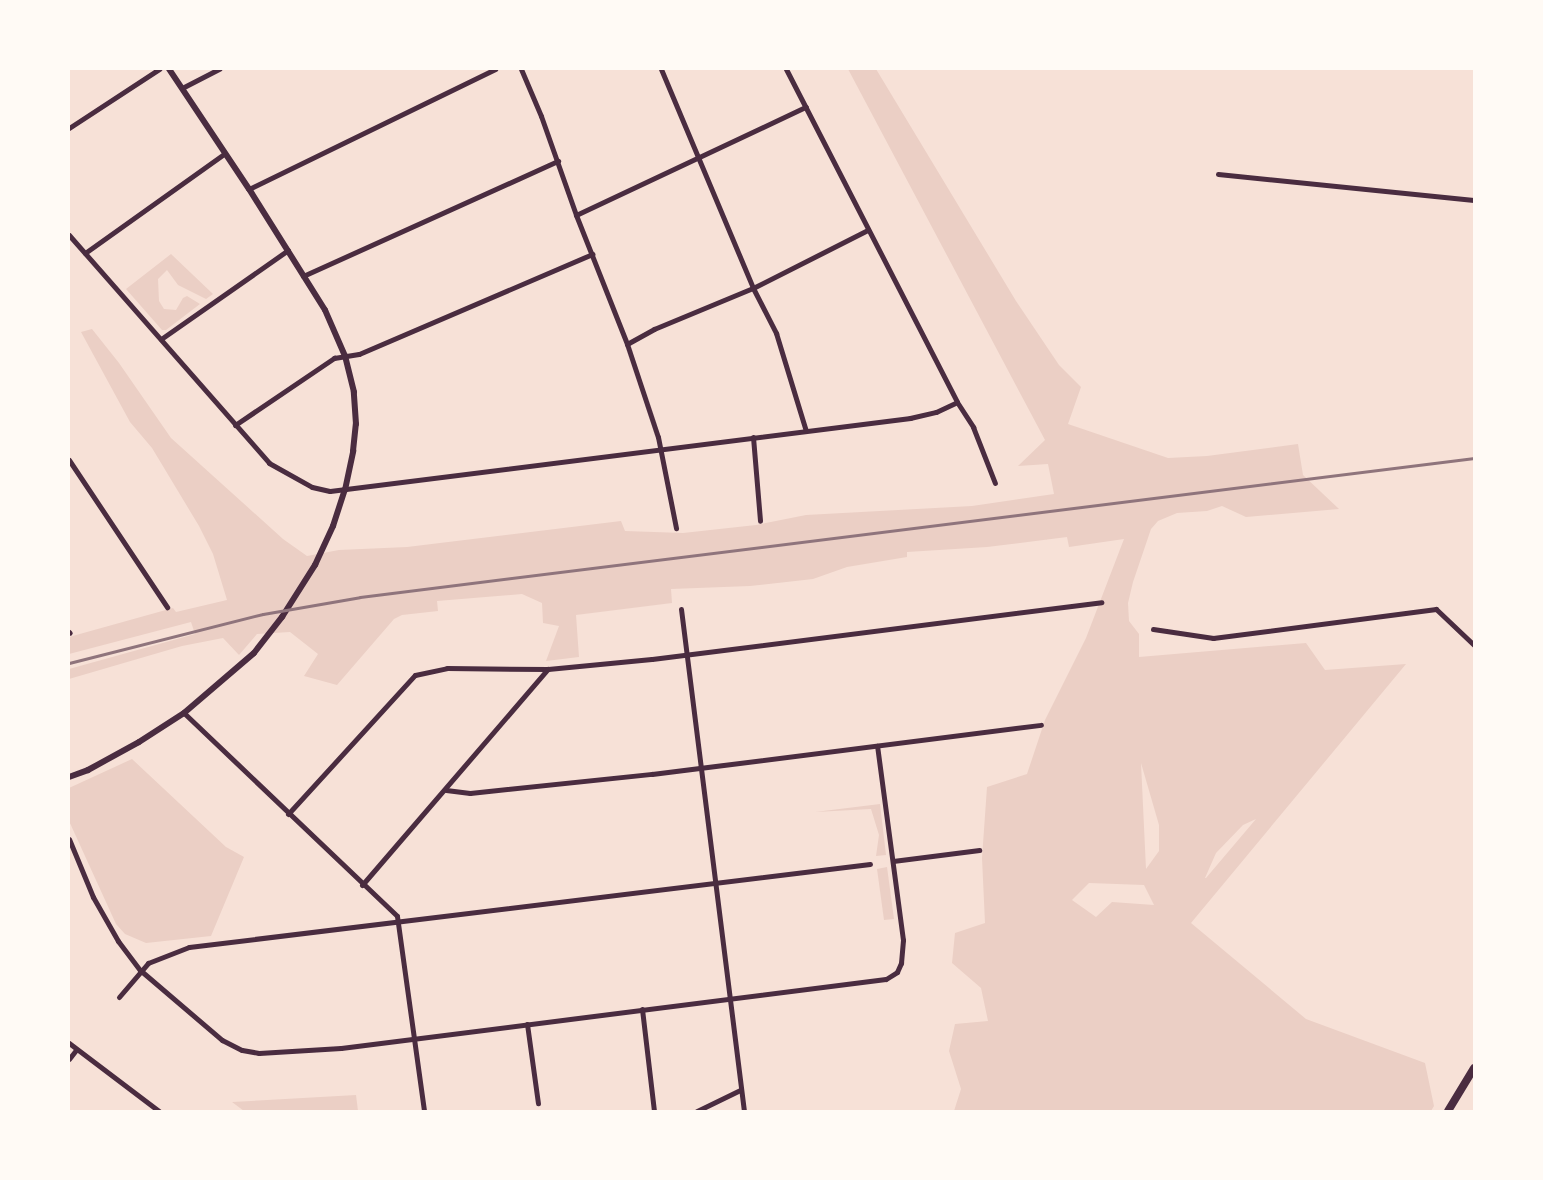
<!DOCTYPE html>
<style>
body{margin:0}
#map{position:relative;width:1543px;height:1180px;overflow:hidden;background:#f7e1d7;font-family:Overpass,sans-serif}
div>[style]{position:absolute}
.green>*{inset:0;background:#ebcfc5}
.minor>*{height:5px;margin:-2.5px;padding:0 2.5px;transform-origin:2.5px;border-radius:2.5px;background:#4a2c40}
.tertiary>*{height:6px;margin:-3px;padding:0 3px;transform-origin:3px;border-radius:3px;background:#4a2c40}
.secondary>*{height:8px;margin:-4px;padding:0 4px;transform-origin:4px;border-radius:4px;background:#4a2c40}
.rail>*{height:3px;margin:-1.5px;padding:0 1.5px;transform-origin:1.5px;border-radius:1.5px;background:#8f747c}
span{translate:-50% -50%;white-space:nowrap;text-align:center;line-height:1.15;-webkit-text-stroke:6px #fffaf5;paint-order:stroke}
.frame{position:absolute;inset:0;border:70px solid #fffaf5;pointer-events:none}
</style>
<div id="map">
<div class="green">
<i style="clip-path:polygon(evenodd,848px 69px,876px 69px,1016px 301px,1059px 365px,1081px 387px,1068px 424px,1168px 458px,1207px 456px,1298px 444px,1303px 475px,1339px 509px,1246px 517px,1222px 506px,1207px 511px,1177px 513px,1158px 521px,1151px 529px,1133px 582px,1128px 603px,1129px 621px,1139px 634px,1139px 657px,1306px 643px,1325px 670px,1406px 664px,1191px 923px,1306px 1019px,1425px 1063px,1434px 1106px,1431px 1111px,954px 1111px,961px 1089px,949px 1051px,955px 1024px,988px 1021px,981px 988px,952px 963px,955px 933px,985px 923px,982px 858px,987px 787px,1027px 774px,1045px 720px,1086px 638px,1124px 539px,1069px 547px,1067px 537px,987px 547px,907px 552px,907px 557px,847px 567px,813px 579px,750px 586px,671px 589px,672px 603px,576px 615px,579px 657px,546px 661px,559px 626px,543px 623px,542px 603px,522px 594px,437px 601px,438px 611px,402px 615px,394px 619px,337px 685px,304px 676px,318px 654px,290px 632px,257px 634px,239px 655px,223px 638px,182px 646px,69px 679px,69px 669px,195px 634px,191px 622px,69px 654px,69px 637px,173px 608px,176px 612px,227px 600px,213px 554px,199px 526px,152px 448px,130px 422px,81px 332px,92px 329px,119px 363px,171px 438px,283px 539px,307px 556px,339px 550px,407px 547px,621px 521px,625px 531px,683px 533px,756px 525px,806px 515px,972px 506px,1054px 494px,1048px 464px,1018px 466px,1045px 440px,848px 69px,1141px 763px,1159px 825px,1159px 851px,1146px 869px,1141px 763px,848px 69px,1256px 819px,1206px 878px,1205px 878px,1216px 853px,1243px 825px,1256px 819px,848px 69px,1089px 883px,1144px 885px,1154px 905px,1112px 902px,1096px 917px,1072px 900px,1089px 883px)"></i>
<i style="clip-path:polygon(171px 254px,213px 294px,206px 299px,178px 285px,167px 270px,158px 279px,159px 301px,164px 309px,176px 310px,183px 298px,187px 296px,200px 304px,166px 330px,162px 330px,126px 289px)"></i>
<i style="clip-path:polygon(132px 759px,226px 847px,244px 857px,211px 936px,146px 943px,125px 934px,116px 924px,69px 821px,69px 788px)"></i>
<i style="clip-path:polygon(880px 804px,886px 855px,876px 856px,879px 835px,871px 809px,815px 812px)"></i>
<i style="clip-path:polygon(887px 867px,894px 919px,884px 920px,877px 869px)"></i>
<i style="clip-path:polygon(356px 1095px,358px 1111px,244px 1111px,232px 1102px)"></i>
</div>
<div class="minor">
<i style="left:521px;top:69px;width:51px;rotate:66.9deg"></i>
<i style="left:541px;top:116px;width:105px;rotate:70.5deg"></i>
<i style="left:576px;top:215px;width:139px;rotate:68.4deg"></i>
<i style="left:627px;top:344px;width:98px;rotate:71.6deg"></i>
<i style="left:658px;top:437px;width:93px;rotate:78.8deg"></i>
<i style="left:661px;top:69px;width:238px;rotate:67.2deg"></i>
<i style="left:753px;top:288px;width:51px;rotate:62.9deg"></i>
<i style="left:776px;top:333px;width:102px;rotate:73deg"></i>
<i style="left:786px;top:69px;width:374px;rotate:62.8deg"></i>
<i style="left:957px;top:402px;width:30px;rotate:57deg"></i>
<i style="left:973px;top:427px;width:60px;rotate:68.6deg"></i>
<i style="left:182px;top:88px;width:42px;rotate:-27.2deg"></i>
<i style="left:69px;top:128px;width:108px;rotate:-33.2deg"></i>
<i style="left:1218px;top:174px;width:257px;rotate:5.8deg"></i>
<i style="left:249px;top:189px;width:274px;rotate:-26deg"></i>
<i style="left:576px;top:215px;width:254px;rotate:-25.2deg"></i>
<i style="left:69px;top:235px;width:303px;rotate:48.7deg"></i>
<i style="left:269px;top:463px;width:49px;rotate:29.2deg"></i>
<i style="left:312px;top:487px;width:18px;rotate:13deg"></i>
<i style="left:330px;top:491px;width:585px;rotate:-7.17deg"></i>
<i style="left:910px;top:418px;width:27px;rotate:-13deg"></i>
<i style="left:936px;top:412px;width:23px;rotate:-25deg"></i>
<i style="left:85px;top:253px;width:171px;rotate:-35.5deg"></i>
<i style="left:303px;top:276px;width:280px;rotate:-24.3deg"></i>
<i style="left:161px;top:339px;width:155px;rotate:-35deg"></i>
<i style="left:627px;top:344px;width:31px;rotate:-29deg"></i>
<i style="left:654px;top:329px;width:107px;rotate:-22.5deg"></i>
<i style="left:753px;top:288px;width:129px;rotate:-26.8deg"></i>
<i style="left:235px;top:425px;width:120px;rotate:-34.1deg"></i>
<i style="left:334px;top:358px;width:25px;rotate:-9deg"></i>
<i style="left:359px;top:354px;width:254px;rotate:-23.2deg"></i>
<i style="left:753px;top:437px;width:84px;rotate:85.2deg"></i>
<i style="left:69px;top:460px;width:177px;rotate:56.3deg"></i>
<i style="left:681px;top:609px;width:506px;rotate:82.85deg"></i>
<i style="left:1153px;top:629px;width:61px;rotate:8.5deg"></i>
<i style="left:1213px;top:638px;width:225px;rotate:-7.4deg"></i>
<i style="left:1436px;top:609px;width:52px;rotate:43.5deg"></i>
<i style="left:69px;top:632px;width:1px;rotate:45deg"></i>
<i style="left:184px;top:713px;width:294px;rotate:43.6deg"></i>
<i style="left:397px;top:916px;width:197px;rotate:82.1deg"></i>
<i style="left:446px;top:790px;width:24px;rotate:7deg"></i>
<i style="left:470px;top:793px;width:183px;rotate:-6deg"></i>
<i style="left:652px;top:774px;width:392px;rotate:-7.2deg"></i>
<i style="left:288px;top:814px;width:188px;rotate:-47.6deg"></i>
<i style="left:415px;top:675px;width:33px;rotate:-12deg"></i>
<i style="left:447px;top:668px;width:101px;rotate:0.6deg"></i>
<i style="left:69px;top:839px;width:63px;rotate:67.5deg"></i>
<i style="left:93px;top:897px;width:51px;rotate:60.4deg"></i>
<i style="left:118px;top:941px;width:36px;rotate:53deg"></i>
<i style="left:140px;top:970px;width:108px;rotate:40.5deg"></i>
<i style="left:222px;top:1040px;width:22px;rotate:27deg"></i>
<i style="left:242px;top:1050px;width:17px;rotate:10deg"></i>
<i style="left:259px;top:1053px;width:82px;rotate:-3.5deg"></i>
<i style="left:341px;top:1048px;width:549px;rotate:-7.22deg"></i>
<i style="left:886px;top:979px;width:13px;rotate:-32deg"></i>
<i style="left:897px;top:972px;width:10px;rotate:-66deg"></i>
<i style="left:901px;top:963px;width:23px;rotate:-85deg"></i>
<i style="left:903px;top:940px;width:196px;rotate:-97.6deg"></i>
<i style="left:893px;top:861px;width:87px;rotate:-7.3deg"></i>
<i style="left:362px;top:885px;width:285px;rotate:-49.3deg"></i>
<i style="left:548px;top:669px;width:104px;rotate:-5.5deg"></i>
<i style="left:652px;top:659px;width:453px;rotate:-7.2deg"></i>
<i style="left:119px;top:997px;width:45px;rotate:-49.5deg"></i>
<i style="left:148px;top:963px;width:44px;rotate:-21.3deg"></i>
<i style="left:189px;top:947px;width:686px;rotate:-6.95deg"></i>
<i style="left:642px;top:1009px;width:103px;rotate:83.3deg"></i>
<i style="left:527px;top:1024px;width:80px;rotate:82.1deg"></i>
<i style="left:69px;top:1043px;width:113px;rotate:37.1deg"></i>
<i style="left:69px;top:1059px;width:11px;rotate:-52deg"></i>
<i style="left:697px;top:1111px;width:48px;rotate:-26deg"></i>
</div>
<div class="tertiary">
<i style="left:69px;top:777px;width:20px;rotate:-20deg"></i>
<i style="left:88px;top:770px;width:58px;rotate:-28.8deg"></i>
<i style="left:139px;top:742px;width:54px;rotate:-32.8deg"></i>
<i style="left:184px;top:713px;width:92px;rotate:-40.6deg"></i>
<i style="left:254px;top:653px;width:46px;rotate:-52.1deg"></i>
<i style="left:282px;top:617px;width:62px;rotate:-57.6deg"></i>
<i style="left:315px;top:565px;width:43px;rotate:-65.2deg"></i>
<i style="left:333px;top:526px;width:38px;rotate:-72deg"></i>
<i style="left:345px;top:490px;width:40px;rotate:-78deg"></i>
<i style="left:353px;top:451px;width:27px;rotate:-84deg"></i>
<i style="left:356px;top:424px;width:32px;rotate:-94deg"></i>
<i style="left:354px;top:392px;width:37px;rotate:-104deg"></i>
<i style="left:345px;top:356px;width:50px;rotate:-113.5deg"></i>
<i style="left:325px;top:310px;width:143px;rotate:-122.1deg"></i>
<i style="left:249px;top:189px;width:144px;rotate:-123.7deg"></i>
</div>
<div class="secondary">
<i style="left:1448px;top:1111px;width:50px;rotate:-58.8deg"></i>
</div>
<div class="rail">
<i style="left:69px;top:663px;width:200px;rotate:-14.2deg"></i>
<i style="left:263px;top:614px;width:98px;rotate:-9.9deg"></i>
<i style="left:360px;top:597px;width:1123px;rotate:-7.11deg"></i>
</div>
<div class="frame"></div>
</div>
